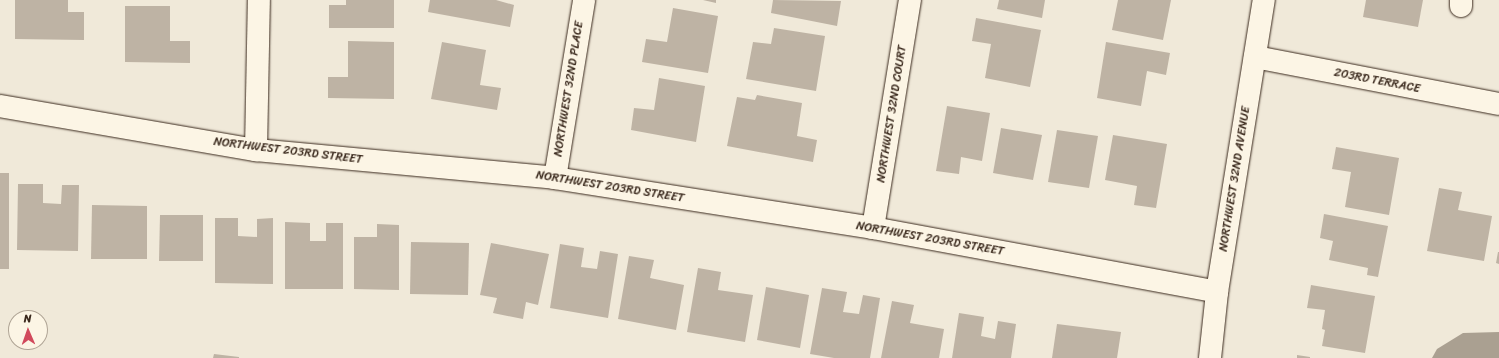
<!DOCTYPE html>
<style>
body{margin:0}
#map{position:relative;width:1499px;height:358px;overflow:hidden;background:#f0e9d9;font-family:Sriracha,sans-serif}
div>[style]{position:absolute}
.water>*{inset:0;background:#aaa091}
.building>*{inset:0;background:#beb3a4}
.roads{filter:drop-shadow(0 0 1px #3b2a1e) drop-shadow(0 0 1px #3b2a1e)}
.minor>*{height:22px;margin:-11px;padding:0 11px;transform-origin:11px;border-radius:11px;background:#fcf5e5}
span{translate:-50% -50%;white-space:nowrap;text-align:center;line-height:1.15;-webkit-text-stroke:3px #fcf5e5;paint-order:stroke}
.street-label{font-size:12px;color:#3b2a1e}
.north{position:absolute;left:8px;top:310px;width:40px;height:40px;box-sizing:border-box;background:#fcf5e5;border:1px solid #afa495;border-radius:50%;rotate:358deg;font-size:11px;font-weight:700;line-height:16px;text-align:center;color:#3b2a1e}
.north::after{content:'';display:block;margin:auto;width:14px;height:18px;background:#d1495b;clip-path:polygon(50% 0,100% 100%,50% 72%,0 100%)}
</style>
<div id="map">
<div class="water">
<i style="clip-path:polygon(1499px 332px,1499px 358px,1432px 358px,1437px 349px,1463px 333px)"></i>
</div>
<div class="building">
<i style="clip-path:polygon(15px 0,68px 0,68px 12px,84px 12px,84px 40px,15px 39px)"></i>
<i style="clip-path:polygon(346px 0,394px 0,394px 28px,329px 28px,329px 5px,346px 5px)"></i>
<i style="clip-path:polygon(430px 0,496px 0,514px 5px,510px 27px,428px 12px)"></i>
<i style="clip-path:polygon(703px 0,716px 0,716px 3px)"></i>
<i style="clip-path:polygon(773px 0,841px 1px,837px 26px,771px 13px)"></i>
<i style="clip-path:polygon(999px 0,1045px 0,1042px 18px,997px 9px)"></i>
<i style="clip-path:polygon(1118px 0,1171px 0,1163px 40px,1112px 30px)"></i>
<i style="clip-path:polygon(1366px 0,1423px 0,1418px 27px,1363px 17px)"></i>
<i style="clip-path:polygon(125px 6px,170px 6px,170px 41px,190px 41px,190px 63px,125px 62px)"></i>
<i style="clip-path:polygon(673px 8px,718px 16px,708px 73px,642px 62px,646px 39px,667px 42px)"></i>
<i style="clip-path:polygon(976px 18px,1041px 30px,1030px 87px,985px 78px,991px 44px,972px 41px)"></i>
<i style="clip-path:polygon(774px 28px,825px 36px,816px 91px,746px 79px,753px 42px,771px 44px)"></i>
<i style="clip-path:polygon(348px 41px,394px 42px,394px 99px,328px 98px,328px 77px,348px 77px)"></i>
<i style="clip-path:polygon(442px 42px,486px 50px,480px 85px,501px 88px,497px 110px,431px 99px)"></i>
<i style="clip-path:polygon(1106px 42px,1170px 53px,1166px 75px,1147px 71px,1141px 106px,1097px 98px)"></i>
<i style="clip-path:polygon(659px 78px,705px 86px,696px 142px,631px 130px,634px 108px,654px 110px)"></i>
<i style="clip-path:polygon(757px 95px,802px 103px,797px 136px,817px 140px,813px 162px,727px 146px,737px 97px,755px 100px)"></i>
<i style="clip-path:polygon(947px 106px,990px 113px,982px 161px,961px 157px,959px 174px,936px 171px)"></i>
<i style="clip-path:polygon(1001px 128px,1042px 135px,1033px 180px,993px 173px)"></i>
<i style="clip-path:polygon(1057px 130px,1098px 136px,1089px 188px,1048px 182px)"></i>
<i style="clip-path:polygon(1113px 135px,1167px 144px,1156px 208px,1134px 205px,1137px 186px,1105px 180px)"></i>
<i style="clip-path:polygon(1336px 147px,1399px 158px,1389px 215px,1345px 207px,1351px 172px,1332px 169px)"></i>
<i style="clip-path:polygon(0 173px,9px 173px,9px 269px,0 269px)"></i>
<i style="clip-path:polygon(18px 184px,43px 184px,43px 203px,61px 204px,62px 185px,79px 185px,78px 251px,17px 250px)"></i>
<i style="clip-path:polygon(1439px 188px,1462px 192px,1458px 210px,1492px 216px,1484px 261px,1427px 251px)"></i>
<i style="clip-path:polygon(92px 205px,147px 206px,147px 259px,91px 259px)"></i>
<i style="clip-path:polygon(1324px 214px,1388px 226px,1378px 277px,1367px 275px,1368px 268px,1329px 260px,1333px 241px,1320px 238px)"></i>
<i style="clip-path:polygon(160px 215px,203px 215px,203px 261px,159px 261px)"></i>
<i style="clip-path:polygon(215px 218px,238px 218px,238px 236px,257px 237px,257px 219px,273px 218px,273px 284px,215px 283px)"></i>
<i style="clip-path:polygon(285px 222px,310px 223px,310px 241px,326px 241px,326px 223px,343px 223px,343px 289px,285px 289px)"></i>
<i style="clip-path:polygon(377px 224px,399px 225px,399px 290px,354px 289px,354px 237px,377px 237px)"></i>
<i style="clip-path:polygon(411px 242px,469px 243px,468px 295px,410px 294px)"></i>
<i style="clip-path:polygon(491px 243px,549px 254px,538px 305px,526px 302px,523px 319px,493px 313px,497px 298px,480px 295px)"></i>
<i style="clip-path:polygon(560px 244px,584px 248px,581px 267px,597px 269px,600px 251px,618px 254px,608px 318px,550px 308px)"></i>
<i style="clip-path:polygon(1498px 252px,1499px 252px,1499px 264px,1496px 263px)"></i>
<i style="clip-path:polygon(629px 256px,654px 260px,650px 278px,684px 285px,676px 330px,618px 319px)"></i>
<i style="clip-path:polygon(698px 268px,721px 272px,718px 290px,753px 295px,745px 342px,687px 332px)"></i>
<i style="clip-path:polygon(1311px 285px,1375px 296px,1365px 353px,1322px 346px,1325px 330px,1322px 329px,1325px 310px,1307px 308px)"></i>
<i style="clip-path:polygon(766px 287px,809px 295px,800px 348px,757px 340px)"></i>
<i style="clip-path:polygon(822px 288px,847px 292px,843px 312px,859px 314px,863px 295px,880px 298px,870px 358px,834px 358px,810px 354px)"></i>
<i style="clip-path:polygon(892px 301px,914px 305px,910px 323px,944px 329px,939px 358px,881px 358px)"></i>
<i style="clip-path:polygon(959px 313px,984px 317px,981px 336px,995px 339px,998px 321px,1016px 324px,1011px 358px,952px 358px)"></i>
<i style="clip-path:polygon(1057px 324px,1121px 332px,1117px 358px,1052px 358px)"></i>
<i style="clip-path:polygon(214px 354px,239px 357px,239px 358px,213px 358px)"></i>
<i style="clip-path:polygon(1297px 355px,1310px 357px,1310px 358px,1297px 358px)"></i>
</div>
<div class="roads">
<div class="minor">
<i style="left:1461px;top:6px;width:6px;rotate:-90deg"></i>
<i style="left:1255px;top:57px;width:248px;rotate:10.9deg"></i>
<i style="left:0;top:106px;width:260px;rotate:9.8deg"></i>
<i style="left:256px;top:150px;width:300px;rotate:5.3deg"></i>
<i style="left:555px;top:178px;width:322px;rotate:8.9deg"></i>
<i style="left:873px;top:228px;width:350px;rotate:10.5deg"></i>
<i style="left:256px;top:150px;width:150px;rotate:-88.9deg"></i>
<i style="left:555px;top:178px;width:180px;rotate:-80.7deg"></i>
<i style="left:873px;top:228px;width:231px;rotate:-80.8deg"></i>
<i style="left:1210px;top:358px;width:66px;rotate:-83.9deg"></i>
<i style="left:1217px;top:292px;width:296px;rotate:-80.9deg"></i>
</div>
</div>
<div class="street-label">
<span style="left:1377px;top:81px;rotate:11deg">203RD TERRACE</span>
<span style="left:569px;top:89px;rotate:-81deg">NORTHWEST 32ND PLACE</span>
<span style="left:892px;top:114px;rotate:-81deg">NORTHWEST 32ND COURT</span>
<span style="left:288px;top:151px;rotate:7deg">NORTHWEST 203RD STREET</span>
<span style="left:1235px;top:179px;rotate:-81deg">NORTHWEST 32ND AVENUE</span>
<span style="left:610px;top:187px;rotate:9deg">NORTHWEST 203RD STREET</span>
<span style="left:930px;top:239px;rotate:10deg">NORTHWEST 203RD STREET</span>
</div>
<div class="north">N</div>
</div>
